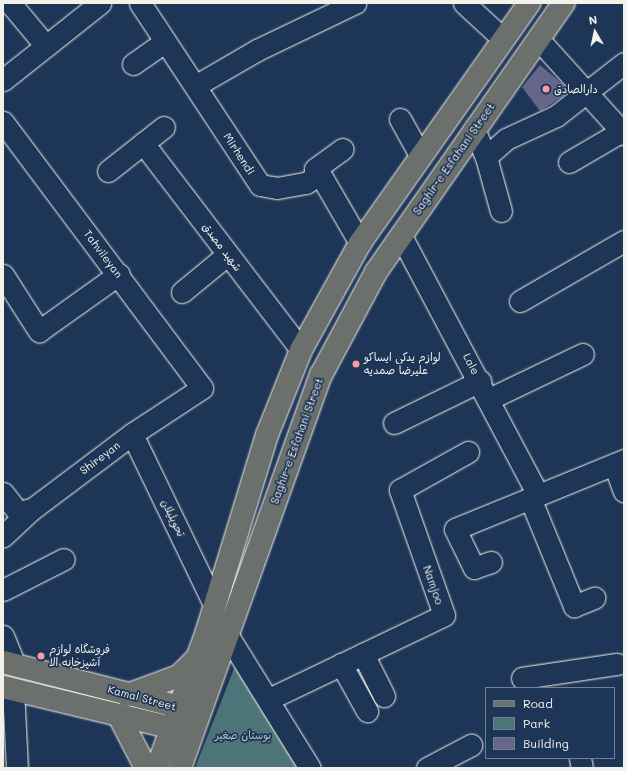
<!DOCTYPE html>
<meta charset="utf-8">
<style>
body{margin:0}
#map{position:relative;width:627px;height:771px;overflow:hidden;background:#1d3557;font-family:Mali,"Playpen Sans Arabic",sans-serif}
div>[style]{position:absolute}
.green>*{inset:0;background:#4d7478}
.building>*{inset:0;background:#656689}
.roads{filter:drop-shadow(0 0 1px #f4f1e8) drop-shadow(0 0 1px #f4f1e8)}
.minor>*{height:21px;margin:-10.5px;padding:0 10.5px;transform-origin:10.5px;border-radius:10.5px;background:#1d3557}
.major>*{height:22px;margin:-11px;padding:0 11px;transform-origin:11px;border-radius:11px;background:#6b706d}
.dots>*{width:11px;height:11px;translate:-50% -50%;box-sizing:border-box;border:2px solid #1d3557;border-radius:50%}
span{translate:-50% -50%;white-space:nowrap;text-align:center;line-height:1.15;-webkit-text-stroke:3.5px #1d3557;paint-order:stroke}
.poi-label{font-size:11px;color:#f4f1e8}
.left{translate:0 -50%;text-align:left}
.street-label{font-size:11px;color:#f4f1e8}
.park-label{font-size:11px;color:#bac5c1}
.frame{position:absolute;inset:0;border:4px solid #f4f1e8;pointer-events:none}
.legend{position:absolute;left:485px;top:687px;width:130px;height:72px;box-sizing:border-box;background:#1d3557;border:1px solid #738091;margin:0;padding:5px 7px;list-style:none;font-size:12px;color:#f4f1e8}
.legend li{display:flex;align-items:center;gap:8px;height:20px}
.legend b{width:20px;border:1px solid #738091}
.north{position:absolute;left:575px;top:12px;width:40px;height:40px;-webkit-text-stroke:3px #1d3557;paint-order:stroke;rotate:351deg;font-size:11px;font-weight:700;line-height:16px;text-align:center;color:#f4f1e8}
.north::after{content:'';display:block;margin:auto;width:14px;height:18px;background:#f4f1e8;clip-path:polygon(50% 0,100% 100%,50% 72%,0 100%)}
</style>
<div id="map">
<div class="green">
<i style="clip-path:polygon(237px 661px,300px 768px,195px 768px)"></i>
</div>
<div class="building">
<i style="clip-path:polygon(540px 65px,571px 91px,540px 111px,522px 87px)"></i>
</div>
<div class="roads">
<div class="minor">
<i style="left:10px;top:3px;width:56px;rotate:50.1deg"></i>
<i style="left:140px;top:3px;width:218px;rotate:56.6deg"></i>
<i style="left:260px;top:185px;width:17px;rotate:10deg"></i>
<i style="left:277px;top:188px;width:29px;rotate:-10deg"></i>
<i style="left:306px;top:183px;width:17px;rotate:-33deg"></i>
<i style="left:320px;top:174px;width:80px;rotate:59.9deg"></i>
<i style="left:464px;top:3px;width:52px;rotate:42.6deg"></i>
<i style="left:539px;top:40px;width:127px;rotate:47.9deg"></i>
<i style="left:133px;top:64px;width:39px;rotate:-35deg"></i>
<i style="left:3px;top:80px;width:124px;rotate:-38.4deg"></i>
<i style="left:195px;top:86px;width:72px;rotate:-30.1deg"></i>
<i style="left:257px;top:50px;width:109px;rotate:-25.6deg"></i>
<i style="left:400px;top:119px;width:41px;rotate:60.9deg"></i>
<i style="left:3px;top:122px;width:332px;rotate:53.2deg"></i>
<i style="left:202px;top:388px;width:84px;rotate:146.7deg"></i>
<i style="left:132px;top:434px;width:125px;rotate:143.1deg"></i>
<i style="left:32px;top:509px;width:40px;rotate:137deg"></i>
<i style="left:474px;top:129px;width:30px;rotate:67deg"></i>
<i style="left:486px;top:157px;width:56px;rotate:74.5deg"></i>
<i style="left:143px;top:143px;width:260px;rotate:52.6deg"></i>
<i style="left:486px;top:157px;width:27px;rotate:-42deg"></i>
<i style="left:506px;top:139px;width:55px;rotate:-24.7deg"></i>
<i style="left:556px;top:116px;width:86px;rotate:-37.9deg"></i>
<i style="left:569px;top:162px;width:61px;rotate:-30.3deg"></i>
<i style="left:108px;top:171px;width:71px;rotate:-38.2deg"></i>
<i style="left:320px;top:174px;width:7px;rotate:-135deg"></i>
<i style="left:315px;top:169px;width:34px;rotate:-36deg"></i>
<i style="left:401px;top:236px;width:293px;rotate:62.1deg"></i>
<i style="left:3px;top:275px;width:67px;rotate:57.3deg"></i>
<i style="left:39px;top:331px;width:98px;rotate:-35.5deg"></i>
<i style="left:182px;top:292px;width:58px;rotate:-39.4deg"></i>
<i style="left:520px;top:301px;width:120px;rotate:-30deg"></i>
<i style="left:489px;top:399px;width:104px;rotate:-25.6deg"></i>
<i style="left:394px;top:423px;width:96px;rotate:-26deg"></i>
<i style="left:132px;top:434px;width:187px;rotate:64.3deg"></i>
<i style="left:614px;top:464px;width:29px;rotate:70deg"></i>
<i style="left:3px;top:493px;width:24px;rotate:52deg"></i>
<i style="left:18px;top:512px;width:14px;rotate:-12deg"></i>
<i style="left:530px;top:498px;width:117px;rotate:67.8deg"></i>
<i style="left:574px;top:606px;width:22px;rotate:-22deg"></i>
<i style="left:491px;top:562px;width:18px;rotate:161deg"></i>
<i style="left:474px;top:568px;width:43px;rotate:-116deg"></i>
<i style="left:455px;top:529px;width:183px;rotate:-22.2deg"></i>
<i style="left:3px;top:590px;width:68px;rotate:-26.9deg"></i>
<i style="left:3px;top:636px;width:31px;rotate:68deg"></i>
<i style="left:228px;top:636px;width:155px;rotate:58.2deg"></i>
<i style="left:363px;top:654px;width:47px;rotate:63.4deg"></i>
<i style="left:341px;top:664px;width:54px;rotate:61deg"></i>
<i style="left:522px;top:678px;width:96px;rotate:-8.4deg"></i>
<i style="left:13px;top:690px;width:78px;rotate:87.1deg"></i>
<i style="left:269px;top:699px;width:194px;rotate:-25.6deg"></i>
<i style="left:444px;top:615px;width:133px;rotate:-109.4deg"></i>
<i style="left:400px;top:490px;width:78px;rotate:-29.2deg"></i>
<i style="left:580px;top:758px;width:10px;rotate:79deg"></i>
<i style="left:427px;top:768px;width:50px;rotate:-27.6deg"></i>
</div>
<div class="major">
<i style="left:3px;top:662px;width:182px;rotate:14.3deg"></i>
<i style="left:179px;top:707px;width:15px;rotate:48deg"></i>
<i style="left:3px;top:687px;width:174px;rotate:13.6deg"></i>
<i style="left:172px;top:728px;width:13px;rotate:-4deg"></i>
<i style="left:127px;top:695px;width:55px;rotate:-20.1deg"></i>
<i style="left:179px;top:676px;width:24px;rotate:-45deg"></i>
<i style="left:119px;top:716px;width:59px;rotate:62.6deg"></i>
<i style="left:157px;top:768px;width:146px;rotate:-69.9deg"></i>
<i style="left:207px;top:631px;width:205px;rotate:-73deg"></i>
<i style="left:267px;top:435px;width:92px;rotate:-68.2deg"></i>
<i style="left:301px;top:350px;width:122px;rotate:-61.1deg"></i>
<i style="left:360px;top:243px;width:294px;rotate:-54.8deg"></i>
<i style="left:180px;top:768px;width:418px;rotate:-70.3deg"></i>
<i style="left:321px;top:375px;width:117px;rotate:-61.9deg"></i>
<i style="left:376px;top:272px;width:328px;rotate:-55.1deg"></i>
</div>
</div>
<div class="dots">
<i style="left:546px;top:89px;background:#ff9aa2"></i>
<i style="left:356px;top:364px;background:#ff9aa2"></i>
<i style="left:41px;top:656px;background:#ff9aa2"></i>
</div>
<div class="poi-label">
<span class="left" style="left:554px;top:89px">دارالصادق</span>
<span class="left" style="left:364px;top:364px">لوازم یدکی ایساکو<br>علیرضا صمدیه</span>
<span class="left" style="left:49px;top:656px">فروشگاه لوازم<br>آشپزخانه الا</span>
</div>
<div class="street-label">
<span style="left:239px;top:154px;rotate:57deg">Mirhendi</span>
<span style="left:454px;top:159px;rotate:-55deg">Saghir-e Esfahani Street</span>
<span style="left:222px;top:247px;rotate:53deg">شهید مصدق</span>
<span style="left:103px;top:254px;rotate:53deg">Tahvileyan</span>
<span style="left:471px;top:364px;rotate:63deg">Lale</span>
<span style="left:297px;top:441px;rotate:-70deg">Saghir-e Esfahani Street</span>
<span style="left:100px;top:458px;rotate:-37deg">Shireyan</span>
<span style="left:173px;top:518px;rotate:64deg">تحویلیلان</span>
<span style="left:433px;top:585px;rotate:71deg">Namjoo</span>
<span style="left:142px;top:698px;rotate:15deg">Kamal Street</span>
</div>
<div class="park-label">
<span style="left:243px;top:735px">بوستان صغیر</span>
</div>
<div class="frame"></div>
<ul class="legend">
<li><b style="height:5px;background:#6b706d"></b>Road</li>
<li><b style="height:11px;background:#4d7478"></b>Park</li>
<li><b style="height:11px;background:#656689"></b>Building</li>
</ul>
<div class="north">N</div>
</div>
